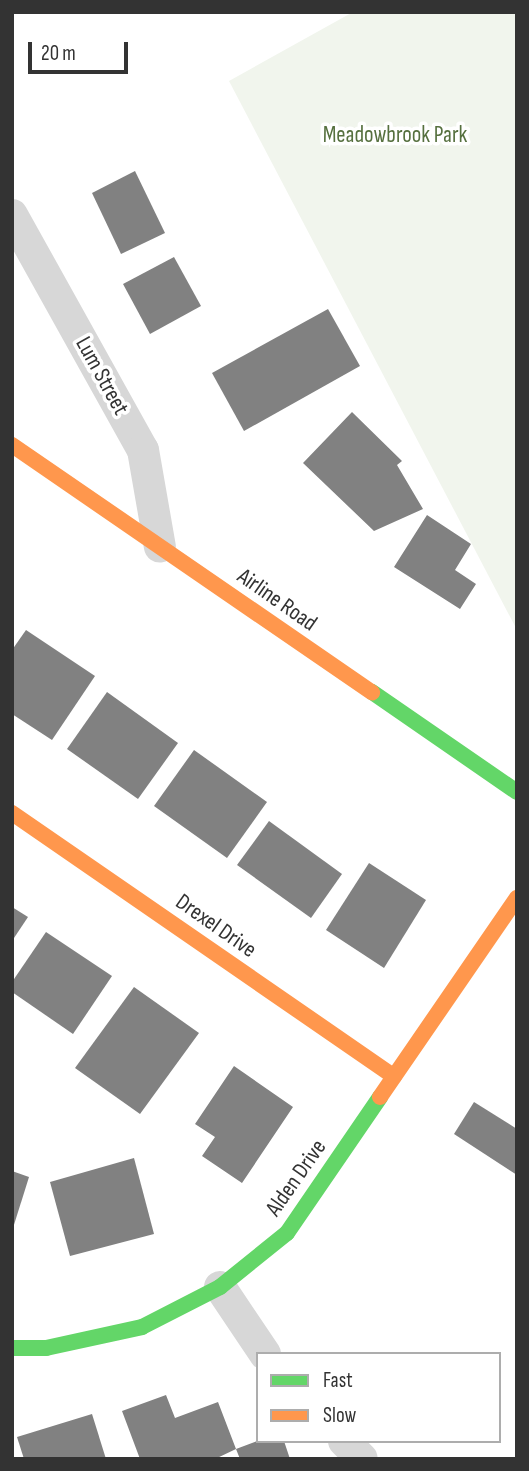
<!DOCTYPE html>
<style>
body{margin:0}
#map{position:relative;width:529px;height:1471px;overflow:hidden;background:#fff;font-family:"Sofia Sans Condensed",sans-serif}
div>[style]{position:absolute}
.green>*{inset:0;background:#f1f5ed}
.building>*{inset:0;background:#818181}
.street>*{height:32px;margin:-16px;padding:0 16px;transform-origin:16px;border-radius:16px;background:#d7d7d7}
.fast>*{height:16px;margin:-8px;padding:0 8px;transform-origin:8px;border-radius:8px;background:#63d668}
.slow>*{height:16px;margin:-8px;padding:0 8px;transform-origin:8px;border-radius:8px;background:#ff974d}
span{translate:-50% -50%;white-space:nowrap;text-align:center;line-height:1.15;-webkit-text-stroke:7px #fff;paint-order:stroke}
.park-label{font-size:23px;color:#56703f}
.street-label{font-size:23px;color:#333}
.frame{position:absolute;inset:0;border:14px solid #333;pointer-events:none}
.legend{position:absolute;left:256px;top:1352px;width:245px;height:91px;box-sizing:border-box;background:#fff;border:2px solid #adadad;margin:0;padding:9px 12px;list-style:none;font-size:21px;color:#333}
.legend li{display:flex;align-items:center;gap:14px;height:35px}
.legend b{width:35px;border:2px solid #adadad}
.scale{position:absolute;left:28px;top:42px;width:100px;height:32px;box-sizing:border-box;border:4px solid #333;border-top:0;padding-left:9px;font-size:21px;line-height:24px;white-space:nowrap;color:#333;-webkit-text-stroke:5px #fff;paint-order:stroke}
</style>
<div id="map">
<div class="green">
<i style="clip-path:polygon(353px 12px,517px 12px,517px 630px,229px 81px)"></i>
</div>
<div class="building">
<i style="clip-path:polygon(135px 171px,165px 233px,121px 254px,92px 193px)"></i>
<i style="clip-path:polygon(174px 257px,201px 306px,150px 334px,123px 284px)"></i>
<i style="clip-path:polygon(328px 309px,360px 366px,244px 431px,212px 373px)"></i>
<i style="clip-path:polygon(352px 412px,402px 461px,397px 465px,423px 509px,374px 531px,303px 463px)"></i>
<i style="clip-path:polygon(427px 515px,471px 544px,455px 570px,476px 584px,460px 609px,394px 567px)"></i>
<i style="clip-path:polygon(26px 630px,95px 676px,52px 740px,12px 714px,12px 650px)"></i>
<i style="clip-path:polygon(107px 692px,178px 743px,138px 799px,67px 749px)"></i>
<i style="clip-path:polygon(194px 750px,267px 802px,227px 858px,154px 806px)"></i>
<i style="clip-path:polygon(269px 821px,342px 874px,311px 918px,237px 865px)"></i>
<i style="clip-path:polygon(369px 863px,426px 900px,384px 968px,326px 930px)"></i>
<i style="clip-path:polygon(12px 907px,28px 917px,12px 941px)"></i>
<i style="clip-path:polygon(46px 932px,112px 976px,73px 1034px,12px 992px,12px 982px)"></i>
<i style="clip-path:polygon(134px 987px,199px 1033px,140px 1114px,75px 1068px)"></i>
<i style="clip-path:polygon(234px 1066px,293px 1107px,242px 1183px,202px 1156px,215px 1137px,195px 1124px)"></i>
<i style="clip-path:polygon(474px 1102px,517px 1129px,517px 1175px,454px 1134px)"></i>
<i style="clip-path:polygon(134px 1158px,154px 1234px,70px 1256px,50px 1182px)"></i>
<i style="clip-path:polygon(12px 1171px,29px 1177px,13px 1228px,12px 1228px)"></i>
<i style="clip-path:polygon(166px 1395px,175px 1418px,218px 1402px,236px 1449px,257px 1441px,284px 1441px,290px 1459px,240px 1459px,236px 1449px,215px 1459px,140px 1459px,122px 1411px)"></i>
<i style="clip-path:polygon(92px 1414px,106px 1459px,24px 1459px,17px 1437px)"></i>
</div>
<div class="street">
<i style="left:12px;top:215px;width:269px;rotate:60.9deg"></i>
<i style="left:143px;top:450px;width:98px;rotate:80.1deg"></i>
<i style="left:220px;top:1287px;width:81px;rotate:56.1deg"></i>
<i style="left:344px;top:1441px;width:25px;rotate:45deg"></i>
</div>
<div class="fast">
<i style="left:372px;top:692px;width:176px;rotate:34.6deg"></i>
<i style="left:12px;top:1348px;width:34px"></i>
<i style="left:46px;top:1348px;width:98px;rotate:-12.3deg"></i>
<i style="left:142px;top:1327px;width:88px;rotate:-27.1deg"></i>
<i style="left:220px;top:1287px;width:86px;rotate:-38.9deg"></i>
<i style="left:287px;top:1233px;width:165px;rotate:-55.6deg"></i>
</div>
<div class="slow">
<i style="left:12px;top:445px;width:437px;rotate:34.5deg"></i>
<i style="left:12px;top:813px;width:464px;rotate:34.6deg"></i>
<i style="left:380px;top:1097px;width:242px;rotate:-55.5deg"></i>
</div>
<div class="park-label">
<span style="left:395px;top:135px">Meadowbrook Park</span>
</div>
<div class="street-label">
<span style="left:102px;top:376px;rotate:61deg">Lum Street</span>
<span style="left:277px;top:600px;rotate:35deg">Airline Road</span>
<span style="left:216px;top:926px;rotate:35deg">Drexel Drive</span>
<span style="left:296px;top:1178px;rotate:-55deg">Alden Drive</span>
</div>
<div class="frame"></div>
<ul class="legend">
<li><b style="height:9px;background:#63d668"></b>Fast</li>
<li><b style="height:9px;background:#ff974d"></b>Slow</li>
</ul>
<div class="scale">20 m</div>
</div>
